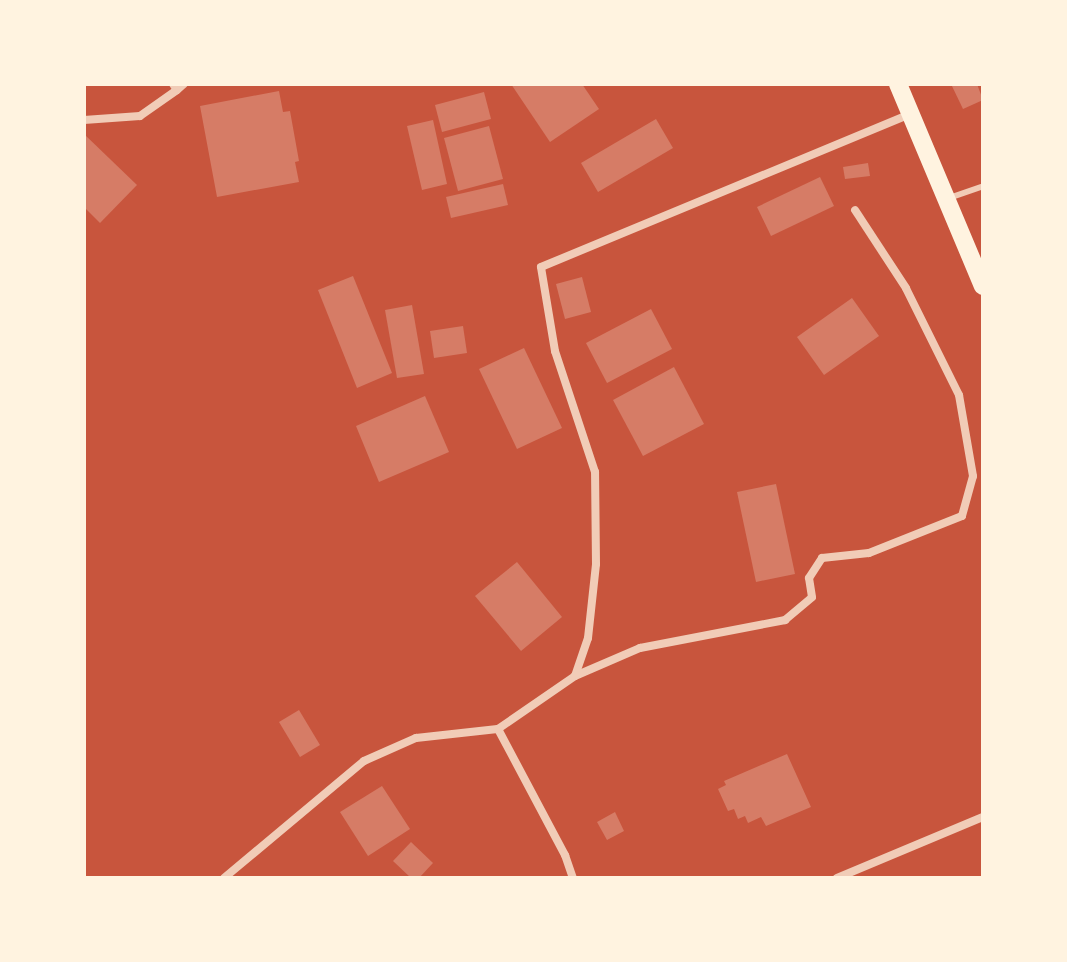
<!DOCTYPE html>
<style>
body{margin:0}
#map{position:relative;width:1067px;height:962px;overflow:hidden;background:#c8553d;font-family:Arial,sans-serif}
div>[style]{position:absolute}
.building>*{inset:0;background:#d67c66}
.service>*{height:6px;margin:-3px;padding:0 3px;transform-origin:3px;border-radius:3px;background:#f1ccb7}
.minor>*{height:8px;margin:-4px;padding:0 4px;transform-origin:4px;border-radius:4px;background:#f1ccb7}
.trunk>*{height:18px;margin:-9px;padding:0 9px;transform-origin:9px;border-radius:9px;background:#fff3e0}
span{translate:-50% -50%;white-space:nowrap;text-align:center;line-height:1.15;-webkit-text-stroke:7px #fff3e0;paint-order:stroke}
.frame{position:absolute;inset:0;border:86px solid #fff3e0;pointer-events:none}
</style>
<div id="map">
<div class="building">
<i style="clip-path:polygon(511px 84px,582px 84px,599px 109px,550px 142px)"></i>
<i style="clip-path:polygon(951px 84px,977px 84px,983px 100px,963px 109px)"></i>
<i style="clip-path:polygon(279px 91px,283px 112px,290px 111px,299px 161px,295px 162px,299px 182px,217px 197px,200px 106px)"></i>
<i style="clip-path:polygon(484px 92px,491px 119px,442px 132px,435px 105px)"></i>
<i style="clip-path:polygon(656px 119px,673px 148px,598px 192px,581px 163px)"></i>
<i style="clip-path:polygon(433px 120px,447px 184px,422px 190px,407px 126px)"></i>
<i style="clip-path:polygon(489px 126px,503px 179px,458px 191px,444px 138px)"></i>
<i style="clip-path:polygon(84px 134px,137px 185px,100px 223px,84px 207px)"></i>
<i style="clip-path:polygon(868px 163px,870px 176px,845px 179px,843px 167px)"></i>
<i style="clip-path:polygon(820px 177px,834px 206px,771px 236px,757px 207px)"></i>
<i style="clip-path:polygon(503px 184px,508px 205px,451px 218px,446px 197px)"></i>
<i style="clip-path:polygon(353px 276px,392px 373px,357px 388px,318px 290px)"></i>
<i style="clip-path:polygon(582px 277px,591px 312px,565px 319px,556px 284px)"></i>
<i style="clip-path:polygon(852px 298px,879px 336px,824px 375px,797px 337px)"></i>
<i style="clip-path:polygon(412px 305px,424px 374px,397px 378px,385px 310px)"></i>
<i style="clip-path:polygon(651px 309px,672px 349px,607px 383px,586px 343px)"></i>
<i style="clip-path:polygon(463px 326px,467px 353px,434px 358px,430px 331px)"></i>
<i style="clip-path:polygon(524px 348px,562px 428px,517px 449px,479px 369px)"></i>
<i style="clip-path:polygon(674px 367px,704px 424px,643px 456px,613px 400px)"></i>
<i style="clip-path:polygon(425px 396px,449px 452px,379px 482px,356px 426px)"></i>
<i style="clip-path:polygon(776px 484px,795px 574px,756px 582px,737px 492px)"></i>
<i style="clip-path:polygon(517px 562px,562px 617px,521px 651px,475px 596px)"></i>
<i style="clip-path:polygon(299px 710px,320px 745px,300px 757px,279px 722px)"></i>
<i style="clip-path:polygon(787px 754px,811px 807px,766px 826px,761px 817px,748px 823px,745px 816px,738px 819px,734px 809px,728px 811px,718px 789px,726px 785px,724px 781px)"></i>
<i style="clip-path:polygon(382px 786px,410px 829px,368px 856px,340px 812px)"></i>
<i style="clip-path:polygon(615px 812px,624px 831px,607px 840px,597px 822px)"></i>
<i style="clip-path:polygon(411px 842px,433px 863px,419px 878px,411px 878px,393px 861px)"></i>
</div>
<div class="service">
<i style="left:949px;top:198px;width:36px;rotate:-19deg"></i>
</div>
<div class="minor">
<i style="left:173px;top:84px;width:7px;rotate:56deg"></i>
<i style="left:177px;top:90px;width:9px;rotate:-41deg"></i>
<i style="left:84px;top:120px;width:56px;rotate:-4.1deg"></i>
<i style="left:140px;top:116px;width:45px;rotate:-35.1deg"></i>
<i style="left:575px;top:676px;width:71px;rotate:-23.3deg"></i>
<i style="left:640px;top:648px;width:148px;rotate:-10.9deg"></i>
<i style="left:785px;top:620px;width:35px;rotate:-40deg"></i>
<i style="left:812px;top:597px;width:19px;rotate:-99deg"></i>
<i style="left:809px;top:578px;width:24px;rotate:-57deg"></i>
<i style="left:822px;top:558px;width:47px;rotate:-6.1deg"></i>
<i style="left:869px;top:553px;width:100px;rotate:-21.7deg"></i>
<i style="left:962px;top:516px;width:41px;rotate:-74.6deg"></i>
<i style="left:973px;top:476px;width:82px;rotate:-99.8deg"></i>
<i style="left:959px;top:395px;width:119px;rotate:-116.4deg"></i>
<i style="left:906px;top:288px;width:93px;rotate:-123.2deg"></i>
<i style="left:498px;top:729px;width:143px;rotate:62deg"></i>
<i style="left:565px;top:855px;width:24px;rotate:71deg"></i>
<i style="left:224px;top:878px;width:182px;rotate:-39.9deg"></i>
<i style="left:364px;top:761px;width:57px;rotate:-23.9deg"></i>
<i style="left:416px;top:738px;width:82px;rotate:-6.3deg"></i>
<i style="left:498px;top:729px;width:93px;rotate:-34.5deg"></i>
<i style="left:575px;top:676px;width:40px;rotate:-71.1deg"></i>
<i style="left:588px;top:638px;width:74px;rotate:-83.8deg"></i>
<i style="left:596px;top:564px;width:92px;rotate:-90.6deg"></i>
<i style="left:595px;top:472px;width:127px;rotate:-108.3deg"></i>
<i style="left:555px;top:351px;width:85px;rotate:-99.5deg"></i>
<i style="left:541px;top:267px;width:399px;rotate:-22.5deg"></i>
<i style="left:837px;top:878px;width:158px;rotate:-22.7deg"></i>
</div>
<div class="trunk">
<i style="left:898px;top:84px;width:219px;rotate:67.2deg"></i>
</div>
<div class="frame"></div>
</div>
